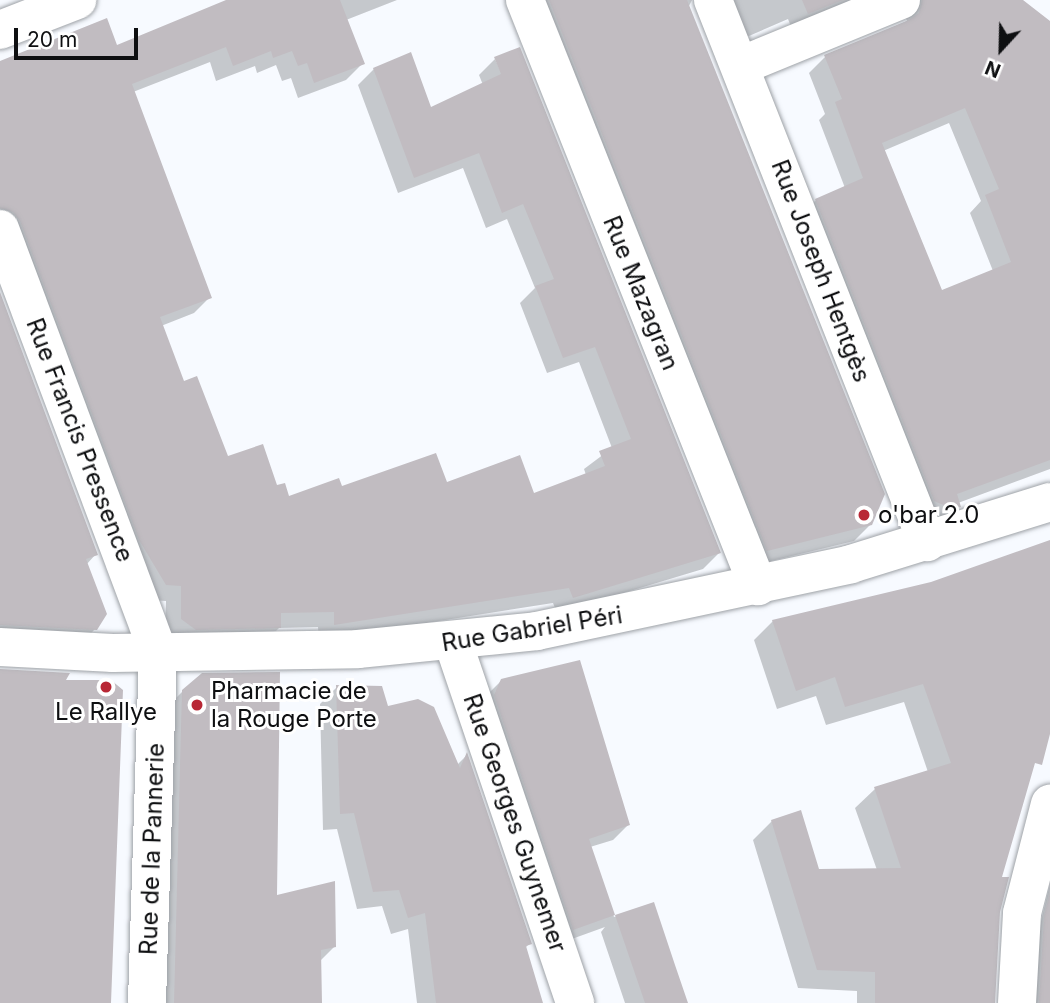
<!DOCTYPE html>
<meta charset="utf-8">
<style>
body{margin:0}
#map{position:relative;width:1050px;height:1003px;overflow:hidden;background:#f7faff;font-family:Inter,sans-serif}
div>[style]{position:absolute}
.shadow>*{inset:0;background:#0003}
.building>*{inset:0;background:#c1bcc1}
.roads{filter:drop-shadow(0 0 2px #9ea2a7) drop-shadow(0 0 2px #9ea2a7)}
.minor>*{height:38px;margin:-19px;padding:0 19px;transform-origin:19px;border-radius:19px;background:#fff}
.dots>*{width:19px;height:19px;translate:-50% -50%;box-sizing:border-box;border:4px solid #fff;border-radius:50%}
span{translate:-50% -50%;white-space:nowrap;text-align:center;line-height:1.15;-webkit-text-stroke:6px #fff;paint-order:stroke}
.street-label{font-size:24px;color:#0e0f11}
.poi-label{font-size:24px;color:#0e0f11}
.left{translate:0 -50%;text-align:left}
.north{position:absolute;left:966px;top:14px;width:70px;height:70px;-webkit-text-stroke:5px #fff;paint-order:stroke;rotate:202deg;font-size:19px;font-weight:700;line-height:28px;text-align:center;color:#0e0f11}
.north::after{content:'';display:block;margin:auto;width:24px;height:32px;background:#0e0f11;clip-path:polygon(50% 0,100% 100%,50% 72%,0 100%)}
.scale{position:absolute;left:14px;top:28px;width:124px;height:32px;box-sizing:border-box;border:4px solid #0e0f11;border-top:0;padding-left:9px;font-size:21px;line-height:24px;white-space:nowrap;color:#0e0f11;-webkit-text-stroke:5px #fff;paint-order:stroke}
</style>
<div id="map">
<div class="shadow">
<i style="clip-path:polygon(235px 0,397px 0,346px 20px,362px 64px,346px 80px,298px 98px,291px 78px,282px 81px,276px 65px,257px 73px,255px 66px,216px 81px,210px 62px,133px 92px,210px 297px,194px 313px,161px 326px,183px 383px,227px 458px,288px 498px,341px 488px,446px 484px,533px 495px,586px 475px,584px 469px,612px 448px,579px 362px,547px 373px,520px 303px,535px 288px,507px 219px,486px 228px,463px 168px,398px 193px,358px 85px,374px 69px,430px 109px,483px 85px,479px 75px,495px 59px,719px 553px,703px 569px,557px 613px,553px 603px,319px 640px,318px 627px,279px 628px,263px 644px,165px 636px,166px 601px,150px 600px,0 234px,0 65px,116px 47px)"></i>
<i style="clip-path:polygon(545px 0,692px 0,688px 8px,871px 524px,854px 541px,751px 566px)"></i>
<i style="clip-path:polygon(711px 0,864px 0,792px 29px,788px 19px,735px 42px)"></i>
<i style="clip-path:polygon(evenodd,899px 0,1020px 0,1050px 23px,1050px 469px,958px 503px,943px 522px,936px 525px,800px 216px,816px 200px,845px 188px,819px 120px,825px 114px,809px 73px,825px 57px,907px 21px,899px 0,949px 123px,981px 201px,970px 213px,993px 271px,941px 292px,883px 151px,949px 123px)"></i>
<i style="clip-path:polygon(0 297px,96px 554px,86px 565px,95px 629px,79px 646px,0 642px)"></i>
<i style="clip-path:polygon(1050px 605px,1050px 707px,996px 889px,992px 1003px,857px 1003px,857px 991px,798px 988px,753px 840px,772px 821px,818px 871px,877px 870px,855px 808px,875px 789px,928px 772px,904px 702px,826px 725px,816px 696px,777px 709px,754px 640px,773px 621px)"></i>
<i style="clip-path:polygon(502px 680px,628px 825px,613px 840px,590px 847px,614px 917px,653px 904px,687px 1003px,625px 1003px,601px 932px,605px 927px,558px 944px,486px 696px)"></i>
<i style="clip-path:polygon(337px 687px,387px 708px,457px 765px,466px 756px,530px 943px,525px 948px,542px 1003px,417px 1003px,408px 929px,391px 934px,382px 906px,357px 909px,337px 829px,323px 830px,320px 704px)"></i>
<i style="clip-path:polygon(183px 691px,276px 898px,334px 947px,319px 962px,320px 1003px,159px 1003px,167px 707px)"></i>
<i style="clip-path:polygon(1050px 884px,1050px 1003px,1021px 1003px,1022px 1000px)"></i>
</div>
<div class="building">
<i style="clip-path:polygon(226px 0,340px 0,365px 64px,314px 83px,307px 63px,298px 66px,292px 51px,273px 58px,271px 51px,233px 66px,226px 47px,132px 84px,212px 298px,160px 317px,184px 381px,197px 376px,228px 456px,263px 444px,277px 485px,285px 483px,289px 496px,339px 478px,342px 486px,436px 453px,447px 482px,520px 455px,534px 493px,605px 466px,599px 451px,631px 439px,595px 347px,563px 358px,535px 286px,554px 279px,523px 204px,502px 213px,479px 153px,414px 178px,373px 68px,411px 52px,431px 107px,501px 74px,494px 57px,520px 47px,721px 553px,573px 598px,569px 588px,334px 625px,334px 612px,281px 613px,281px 628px,196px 630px,181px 619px,181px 586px,166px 585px,139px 540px,20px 221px,13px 212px,0 208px,0 61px,107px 18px,117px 45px)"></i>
<i style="clip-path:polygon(549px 0,687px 0,885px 494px,872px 525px,767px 551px)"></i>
<i style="clip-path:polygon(802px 0,843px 0,808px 14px)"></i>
<i style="clip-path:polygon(evenodd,922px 0,1023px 0,1050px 21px,1050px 460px,957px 494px,961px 507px,953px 509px,934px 501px,815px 199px,863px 178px,835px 102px,842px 99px,824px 55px,909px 20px,919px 13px,922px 0,965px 108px,999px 189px,985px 195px,1011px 262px,942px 290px,882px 143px,965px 108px)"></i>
<i style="clip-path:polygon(0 292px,98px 555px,86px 559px,107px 614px,97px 630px,0 625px)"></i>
<i style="clip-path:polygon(1050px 540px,1050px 734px,1042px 765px,1035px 763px,1002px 877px,1009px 877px,1000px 912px,995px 1003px,875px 1003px,875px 972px,817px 970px,771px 820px,801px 810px,819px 869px,901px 868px,874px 787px,951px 763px,923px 684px,845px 707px,835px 677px,796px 691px,772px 620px,931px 582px)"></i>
<i style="clip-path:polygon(580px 660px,630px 825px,589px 839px,615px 915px,573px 930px,494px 695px,501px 679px)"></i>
<i style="clip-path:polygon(0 669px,70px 673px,66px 680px,111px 680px,123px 690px,111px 1003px,0 1003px)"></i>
<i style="clip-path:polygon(280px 672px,277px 895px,335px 881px,336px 947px,321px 950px,322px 1003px,174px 1003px,182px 690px,202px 673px)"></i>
<i style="clip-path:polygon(336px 685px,382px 686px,388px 706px,418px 699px,434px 707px,460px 768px,467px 752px,532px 944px,526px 946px,543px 1003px,436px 1003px,425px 913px,408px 918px,399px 890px,373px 892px,354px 813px,340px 814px)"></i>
<i style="clip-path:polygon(1050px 892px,1050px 1003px,1039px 1003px,1044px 916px)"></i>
<i style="clip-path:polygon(654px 902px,675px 965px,688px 1003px,645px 1003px,615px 915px)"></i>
</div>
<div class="roads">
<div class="minor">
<i style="left:525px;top:0;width:631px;rotate:68.32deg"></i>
<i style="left:713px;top:0;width:583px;rotate:68.45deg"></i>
<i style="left:0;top:30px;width:83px;rotate:-21.3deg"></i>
<i style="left:740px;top:66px;width:174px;rotate:-22.3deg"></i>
<i style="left:0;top:229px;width:452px;rotate:69.5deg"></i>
<i style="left:158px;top:652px;width:351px;rotate:91.8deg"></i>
<i style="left:453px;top:642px;width:381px;rotate:71.3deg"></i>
<i style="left:0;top:647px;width:113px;rotate:3deg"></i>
<i style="left:113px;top:653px;width:245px;rotate:-0.9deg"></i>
<i style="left:358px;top:649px;width:180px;rotate:-5.7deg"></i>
<i style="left:537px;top:631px;width:321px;rotate:-12deg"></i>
<i style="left:851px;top:564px;width:208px;rotate:-17.3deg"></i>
<i style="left:1017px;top:1003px;width:90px;rotate:-86.8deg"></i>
<i style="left:1022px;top:913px;width:113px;rotate:-75.6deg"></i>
</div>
</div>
<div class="dots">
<i style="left:864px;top:515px;background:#b82735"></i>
<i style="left:106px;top:687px;background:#b82735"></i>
<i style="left:197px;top:705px;background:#b82735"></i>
</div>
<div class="street-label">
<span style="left:821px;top:271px;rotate:69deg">Rue Joseph Hentgès</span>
<span style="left:641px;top:293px;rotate:68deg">Rue Mazagran</span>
<span style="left:80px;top:440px;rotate:69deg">Rue Francis Pressence</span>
<span style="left:532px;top:629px;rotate:-9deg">Rue Gabriel Péri</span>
<span style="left:515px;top:823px;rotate:71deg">Rue Georges Guynemer</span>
<span style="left:152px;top:849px;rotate:-88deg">Rue de la Pannerie</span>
</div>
<div class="poi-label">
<span class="left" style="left:878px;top:515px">o'bar 2.0</span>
<span class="left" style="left:211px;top:705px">Pharmacie de<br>la Rouge Porte</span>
<span style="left:106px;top:712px">Le Rallye</span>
</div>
<div class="north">N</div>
<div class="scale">20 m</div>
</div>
